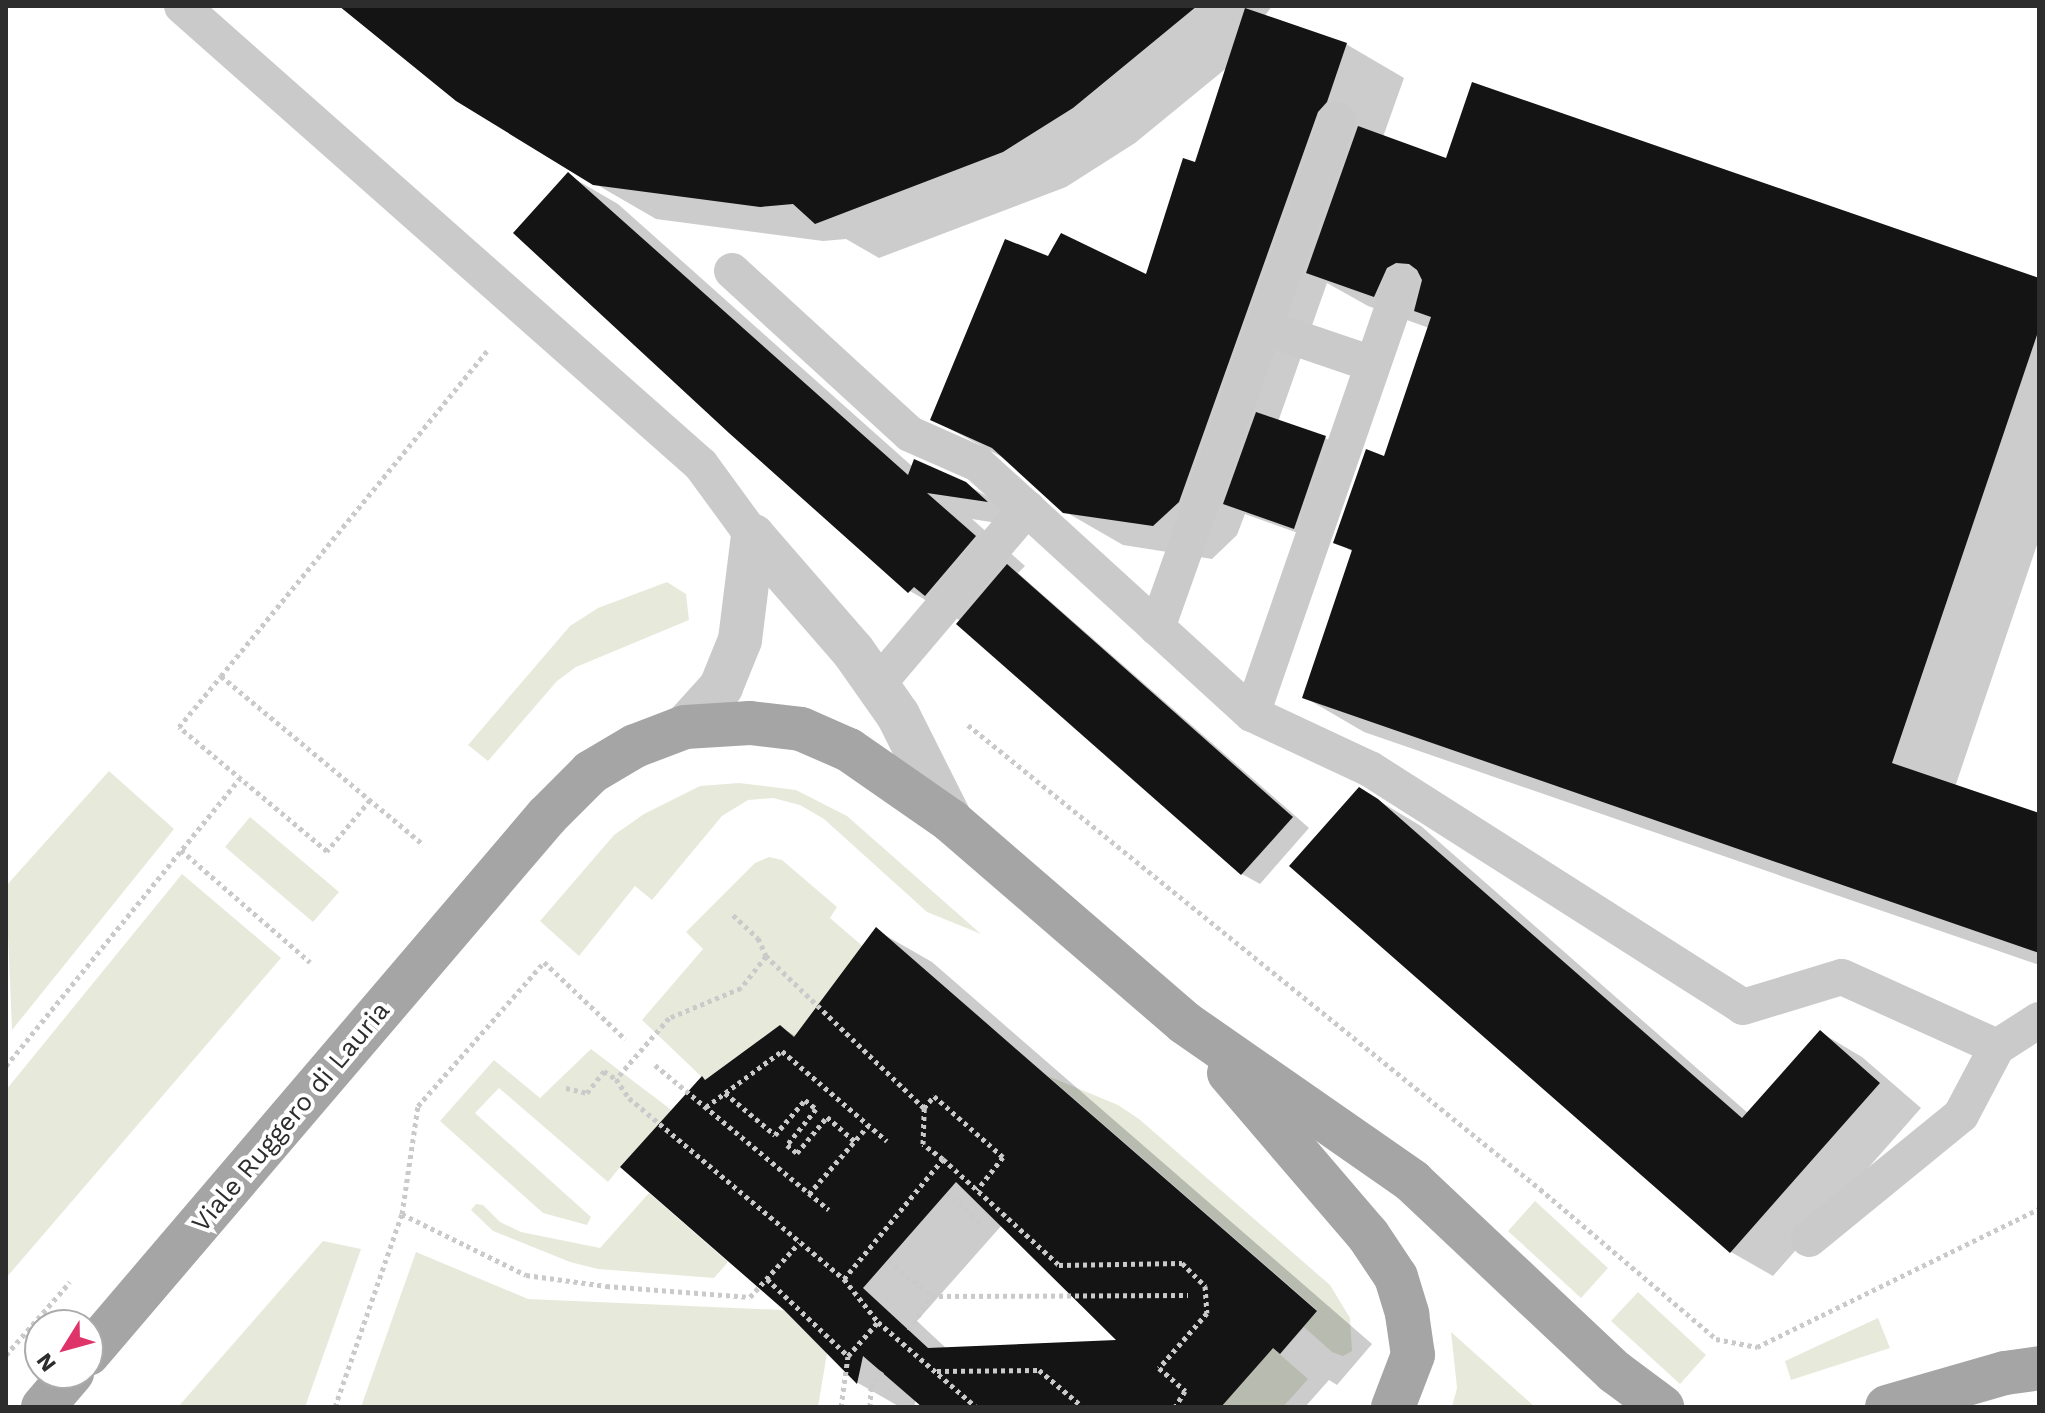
<!DOCTYPE html>
<style>
body{margin:0}
#map{position:relative;width:2045px;height:1413px;overflow:hidden;background:#fff;font-family:"Work Sans",sans-serif}
div>[style]{position:absolute}
.green>*{inset:0;background:#e7eadb}
.shadow>*{inset:0;background:#0003}
.building>*{inset:0;background:#141414}
.path>*{height:5px;margin-top:-2.5px;transform-origin:0;background:repeating-linear-gradient(90deg,#cacaca 0 4px,transparent 0 8px)}
.lane>*{height:36px;margin:-18px;padding:0 18px;transform-origin:18px;border-radius:18px;background:#cacaca}
.street>*{height:44px;margin:-22px;padding:0 22px;transform-origin:22px;border-radius:22px;background:#cacaca}
.primary>*{height:44px;margin:-22px;padding:0 22px;transform-origin:22px;border-radius:22px;background:#a5a5a5}
span{translate:-50% -50%;white-space:nowrap;text-align:center;line-height:1.15;-webkit-text-stroke:8px #fff;paint-order:stroke}
.street-label{font-size:26px;color:#2d2d2d}
.frame{position:absolute;inset:0;border:8px solid #2d2d2d;pointer-events:none}
.north{position:absolute;left:24px;top:1309px;width:80px;height:80px;box-sizing:border-box;background:#fff;border:2px solid #ababab;border-radius:50%;rotate:233deg;font-size:22px;font-weight:700;line-height:32px;text-align:center;color:#2d2d2d}
.north::after{content:'';display:block;margin:auto;width:28px;height:36px;background:#df3469;clip-path:polygon(50% 0,100% 100%,50% 72%,0 100%)}
</style>
<div id="map">
<div class="green">
<i style="clip-path:polygon(667px 582px,686px 594px,689px 620px,576px 667px,557px 681px,488px 761px,468px 745px,570px 626px,598px 608px)"></i>
<i style="clip-path:polygon(109px 771px,174px 829px,12px 1030px,6px 886px)"></i>
<i style="clip-path:polygon(739px 783px,796px 790px,847px 816px,981px 934px,927px 912px,824px 819px,800px 805px,773px 798px,748px 800px,722px 816px,652px 900px,635px 886px,579px 956px,540px 921px,614px 835px,644px 814px,700px 786px)"></i>
<i style="clip-path:polygon(250px 817px,339px 892px,313px 922px,225px 847px)"></i>
<i style="clip-path:polygon(769px 857px,782px 860px,837px 907px,830px 918px,1304px 1326px,1317px 1310px,1048px 1076px,1118px 1105px,1139px 1119px,1330px 1285px,1350px 1318px,1352px 1351px,1343px 1356px,1332px 1352px,1304px 1327px,1294px 1338px,1229px 1281px,899px 1128px,780px 1025px,705px 1080px,642px 1020px,703px 949px,686px 932px,755px 863px)"></i>
<i style="clip-path:polygon(182px 874px,281px 958px,6px 1278px,6px 1090px)"></i>
<i style="clip-path:polygon(591px 1049px,703px 1134px,620px 1167px,608px 1182px,499px 1088px,475px 1113px,591px 1217px,587px 1225px,543px 1213px,440px 1121px,494px 1060px,540px 1098px)"></i>
<i style="clip-path:polygon(649px 1193px,728px 1262px,714px 1278px,598px 1269px,570px 1262px,493px 1231px,471px 1210px,476px 1204px,483px 1205px,500px 1222px,521px 1232px,600px 1248px)"></i>
<i style="clip-path:polygon(1535px 1201px,1608px 1268px,1581px 1298px,1508px 1231px)"></i>
<i style="clip-path:polygon(323px 1241px,361px 1249px,305px 1407px,178px 1407px)"></i>
<i style="clip-path:polygon(416px 1252px,528px 1299px,784px 1310px,827px 1353px,818px 1407px,361px 1407px)"></i>
<i style="clip-path:polygon(1638px 1292px,1706px 1355px,1680px 1384px,1611px 1321px)"></i>
<i style="clip-path:polygon(1237px 1317px,1308px 1379px,1283px 1407px,1204px 1407px)"></i>
<i style="clip-path:polygon(1878px 1318px,1890px 1348px,1791px 1380px,1785px 1361px)"></i>
<i style="clip-path:polygon(1451px 1332px,1535px 1407px,1452px 1407px,1457px 1388px)"></i>
</div>
<div class="shadow">
<i style="clip-path:polygon(357px 6px,1272px 6px,1264px 17px,1346px 44px,1404px 78px,1383px 137px,1447px 160px,2039px 280px,2039px 539px,1955px 787px,2039px 815px,2039px 965px,1364px 732px,1304px 697px,1353px 552px,1336px 542px,1385px 458px,1429px 328px,1368px 306px,1327px 283px,1278px 422px,1325px 438px,1343px 448px,1312px 538px,1245px 514px,1237px 535px,1212px 559px,1123px 545px,1064px 511px,1009px 461px,932px 419px,1049px 258px,1148px 277px,1197px 164px,1229px 66px,1135px 143px,1066px 187px,879px 258px,846px 239px,823px 241px,656px 219px,594px 183px)"></i>
<i style="clip-path:polygon(568px 175px,618px 204px,913px 467px,965px 484px,1017px 513px,1034px 529px,972px 519px,1025px 566px,1018px 573px,1309px 828px,1260px 884px,1242px 874px,959px 624px,961px 621px,910px 591px)"></i>
<i style="clip-path:polygon(1359px 789px,1421px 826px,1749px 1114px,1820px 1032px,1862px 1057px,1921px 1108px,1773px 1276px,1731px 1252px)"></i>
<i style="clip-path:polygon(evenodd,876px 930px,932px 962px,1372px 1344px,1337px 1385px,1329px 1380px,1305px 1407px,925px 1407px,916px 1399px,914px 1407px,900px 1407px,858px 1383px,785px 1309px,706px 1081px,780px 1027px,797px 1037px,876px 930px,1002px 1225px,1120px 1342px,947px 1349px,917px 1321px,1002px 1225px)"></i>
</div>
<div class="building">
<i style="clip-path:polygon(339px 6px,1197px 6px,1073px 108px,1003px 152px,815px 224px,793px 204px,760px 207px,593px 185px,456px 101px)"></i>
<i style="clip-path:polygon(1245px 8px,1347px 43px,1327px 102px,1318px 112px,1179px 502px,1153px 526px,1063px 513px,992px 448px,930px 420px,1005px 239px,1048px 256px,1061px 233px,1146px 274px,1183px 158px,1195px 162px)"></i>
<i style="clip-path:polygon(1472px 82px,2039px 278px,2039px 329px,1892px 763px,2039px 813px,2039px 953px,1302px 698px,1352px 550px,1333px 543px,1366px 449px,1384px 456px,1431px 317px,1414px 311px,1422px 280px,1417px 270px,1409px 264px,1396px 263px,1387px 268px,1374px 297px,1306px 273px,1358px 126px,1446px 158px)"></i>
<i style="clip-path:polygon(568px 172px,908px 475px,914px 459px,966px 482px,988px 502px,927px 493px,976px 536px,925px 596px,914px 587px,908px 593px,729px 433px,513px 233px)"></i>
<i style="clip-path:polygon(1256px 412px,1326px 436px,1294px 529px,1223px 504px)"></i>
<i style="clip-path:polygon(1007px 564px,1293px 817px,1241px 875px,956px 624px)"></i>
<i style="clip-path:polygon(1359px 787px,1378px 799px,1742px 1118px,1820px 1030px,1880px 1083px,1730px 1253px,1289px 866px)"></i>
<i style="clip-path:polygon(evenodd,876px 927px,1317px 1311px,1280px 1354px,1273px 1348px,1221px 1407px,922px 1407px,863px 1356px,857px 1384px,784px 1310px,620px 1167px,702px 1076px,705px 1080px,780px 1025px,794px 1037px,876px 927px,956px 1182px,1116px 1340px,928px 1348px,863px 1288px,956px 1182px)"></i>
</div>
<div class="path">
<i style="left:221px;top:676px;width:423px;rotate:-50.7deg"></i>
<i style="left:968px;top:725px;width:737px;rotate:39.05deg"></i>
<i style="left:1540px;top:1189px;width:231px;rotate:40.4deg"></i>
<i style="left:1716px;top:1339px;width:42px;rotate:11deg"></i>
<i style="left:1757px;top:1347px;width:314px;rotate:-26.1deg"></i>
<i style="left:370px;top:800px;width:67px;rotate:130.1deg"></i>
<i style="left:327px;top:851px;width:193px;rotate:-140deg"></i>
<i style="left:179px;top:727px;width:66px;rotate:-50.5deg"></i>
<i style="left:221px;top:676px;width:264px;rotate:39.8deg"></i>
<i style="left:181px;top:850px;width:171px;rotate:41deg"></i>
<i style="left:733px;top:915px;width:34px;rotate:43deg"></i>
<i style="left:758px;top:938px;width:20px;rotate:66deg"></i>
<i style="left:655px;top:1065px;width:226px;rotate:39.8deg"></i>
<i style="left:6px;top:1066px;width:371px;rotate:-50.9deg"></i>
<i style="left:566px;top:1088px;width:22px;rotate:13deg"></i>
<i style="left:587px;top:1093px;width:28px;rotate:-52deg"></i>
<i style="left:604px;top:1071px;width:14px;rotate:34deg"></i>
<i style="left:725px;top:1093px;width:65px;rotate:40deg"></i>
<i style="left:775px;top:1135px;width:46px;rotate:-49.4deg"></i>
<i style="left:805px;top:1100px;width:14px;rotate:39deg"></i>
<i style="left:816px;top:1109px;width:46px;rotate:128.9deg"></i>
<i style="left:787px;top:1145px;width:13px;rotate:39deg"></i>
<i style="left:797px;top:1153px;width:47px;rotate:-50.2deg"></i>
<i style="left:827px;top:1117px;width:37px;rotate:41deg"></i>
<i style="left:706px;top:1107px;width:94px;rotate:-36.4deg"></i>
<i style="left:782px;top:1051px;width:138px;rotate:40.6deg"></i>
<i style="left:924px;top:1108px;width:16px;rotate:-50deg"></i>
<i style="left:934px;top:1096px;width:92px;rotate:41.5deg"></i>
<i style="left:1003px;top:1157px;width:42px;rotate:128.2deg"></i>
<i style="left:943px;top:1159px;width:157px;rotate:42.4deg"></i>
<i style="left:1059px;top:1265px;width:123px;rotate:-0.9deg"></i>
<i style="left:1182px;top:1263px;width:33px;rotate:45deg"></i>
<i style="left:1205px;top:1286px;width:27px;rotate:86deg"></i>
<i style="left:1207px;top:1313px;width:73px;rotate:131.1deg"></i>
<i style="left:1159px;top:1368px;width:35px;rotate:41deg"></i>
<i style="left:1185px;top:1391px;width:19px;rotate:122deg"></i>
<i style="left:947px;top:1193px;width:44px;rotate:41.3deg"></i>
<i style="left:809px;top:1194px;width:90px;rotate:-49.1deg"></i>
<i style="left:402px;top:1214px;width:138px;rotate:26.2deg"></i>
<i style="left:526px;top:1275px;width:81px;rotate:7.8deg"></i>
<i style="left:606px;top:1286px;width:144px;rotate:4.4deg"></i>
<i style="left:750px;top:1297px;width:73px;rotate:-47.8deg"></i>
<i style="left:889px;top:1260px;width:55px;rotate:40.6deg"></i>
<i style="left:931px;top:1296px;width:257px;rotate:-0.2deg"></i>
<i style="left:767px;top:1279px;width:112px;rotate:43.5deg"></i>
<i style="left:844px;top:1279px;width:156px;rotate:-50.5deg"></i>
<i style="left:943px;top:1159px;width:25px;rotate:-143deg"></i>
<i style="left:923px;top:1144px;width:36px;rotate:-88deg"></i>
<i style="left:924px;top:1108px;width:219px;rotate:-136.1deg"></i>
<i style="left:766px;top:956px;width:41px;rotate:128deg"></i>
<i style="left:741px;top:988px;width:78px;rotate:157.4deg"></i>
<i style="left:669px;top:1018px;width:81px;rotate:131deg"></i>
<i style="left:616px;top:1079px;width:23px;rotate:56deg"></i>
<i style="left:629px;top:1098px;width:281px;rotate:40.1deg"></i>
<i style="left:844px;top:1279px;width:55px;rotate:51.7deg"></i>
<i style="left:878px;top:1322px;width:130px;rotate:40.9deg"></i>
<i style="left:909px;top:1330px;width:40px;rotate:-57.1deg"></i>
<i style="left:6px;top:1355px;width:97px;rotate:-48.8deg"></i>
<i style="left:937px;top:1371px;width:102px;rotate:-0.6deg"></i>
<i style="left:1039px;top:1370px;width:57px;rotate:40.1deg"></i>
<i style="left:335px;top:1407px;width:204px;rotate:-70.9deg"></i>
<i style="left:402px;top:1214px;width:109px;rotate:-81.6deg"></i>
<i style="left:418px;top:1106px;width:191px;rotate:-48.8deg"></i>
<i style="left:544px;top:962px;width:112px;rotate:43.5deg"></i>
<i style="left:841px;top:1407px;width:51px;rotate:-82.2deg"></i>
<i style="left:848px;top:1356px;width:45px;rotate:-48.6deg"></i>
<i style="left:870px;top:1407px;width:20px;rotate:-87deg"></i>
<i style="left:871px;top:1387px;width:19px;rotate:-55deg"></i>
</div>
<div class="lane">
<i style="left:182px;top:6px;width:693px;rotate:41.49deg"></i>
<i style="left:701px;top:465px;width:88px;rotate:53.8deg"></i>
<i style="left:732px;top:271px;width:241px;rotate:42.5deg"></i>
<i style="left:910px;top:434px;width:74px;rotate:23.8deg"></i>
<i style="left:978px;top:464px;width:371px;rotate:42.4deg"></i>
<i style="left:1252px;top:714px;width:130px;rotate:25deg"></i>
<i style="left:1370px;top:769px;width:442px;rotate:32.5deg"></i>
<i style="left:1743px;top:1007px;width:103px;rotate:-16.9deg"></i>
<i style="left:1842px;top:977px;width:170px;rotate:24.3deg"></i>
<i style="left:1997px;top:1047px;width:50px;rotate:-32.7deg"></i>
<i style="left:1263px;top:327px;width:115px;rotate:18.7deg"></i>
<i style="left:1157px;top:628px;width:540px;rotate:-70.42deg"></i>
<i style="left:877px;top:685px;width:232px;rotate:-49.7deg"></i>
<i style="left:1252px;top:714px;width:456px;rotate:-70.9deg"></i>
<i style="left:1809px;top:1239px;width:196px;rotate:-39.2deg"></i>
<i style="left:1961px;top:1115px;width:77px;rotate:-62.1deg"></i>
</div>
<div class="street">
<i style="left:753px;top:536px;width:152px;rotate:49deg"></i>
<i style="left:853px;top:651px;width:78px;rotate:54.9deg"></i>
<i style="left:898px;top:715px;width:119px;rotate:63.4deg"></i>
<i style="left:685px;top:727px;width:54px;rotate:-48deg"></i>
<i style="left:721px;top:687px;width:51px;rotate:-68deg"></i>
<i style="left:740px;top:640px;width:105px;rotate:-82.9deg"></i>
</div>
<div class="primary">
<i style="left:1229px;top:1073px;width:213px;rotate:49.4deg"></i>
<i style="left:1368px;top:1235px;width:50px;rotate:56.3deg"></i>
<i style="left:1396px;top:1277px;width:39px;rotate:73deg"></i>
<i style="left:1407px;top:1314px;width:41px;rotate:81.7deg"></i>
<i style="left:1413px;top:1355px;width:56px;rotate:111deg"></i>
<i style="left:88px;top:1354px;width:707px;rotate:-49.53deg"></i>
<i style="left:547px;top:816px;width:62px;rotate:-45deg"></i>
<i style="left:591px;top:772px;width:51px;rotate:-30.6deg"></i>
<i style="left:635px;top:746px;width:53px;rotate:-20.8deg"></i>
<i style="left:685px;top:727px;width:65px;rotate:-3.5deg"></i>
<i style="left:750px;top:723px;width:51px;rotate:6.7deg"></i>
<i style="left:801px;top:729px;width:52px;rotate:23.6deg"></i>
<i style="left:849px;top:750px;width:124px;rotate:34.8deg"></i>
<i style="left:951px;top:821px;width:309px;rotate:40.8deg"></i>
<i style="left:1185px;top:1023px;width:277px;rotate:34.8deg"></i>
<i style="left:1412px;top:1181px;width:279px;rotate:43.3deg"></i>
<i style="left:1615px;top:1372px;width:59px;rotate:36.7deg"></i>
<i style="left:43px;top:1407px;width:45px;rotate:-49.5deg"></i>
<i style="left:1887px;top:1407px;width:123px;rotate:-16.1deg"></i>
<i style="left:2005px;top:1373px;width:34px;rotate:-8deg"></i>
</div>
<div class="street-label">
<span style="left:291px;top:1117px;rotate:-50deg">Viale Ruggero di Lauria</span>
</div>
<div class="frame"></div>
<div class="north">N</div>
</div>
